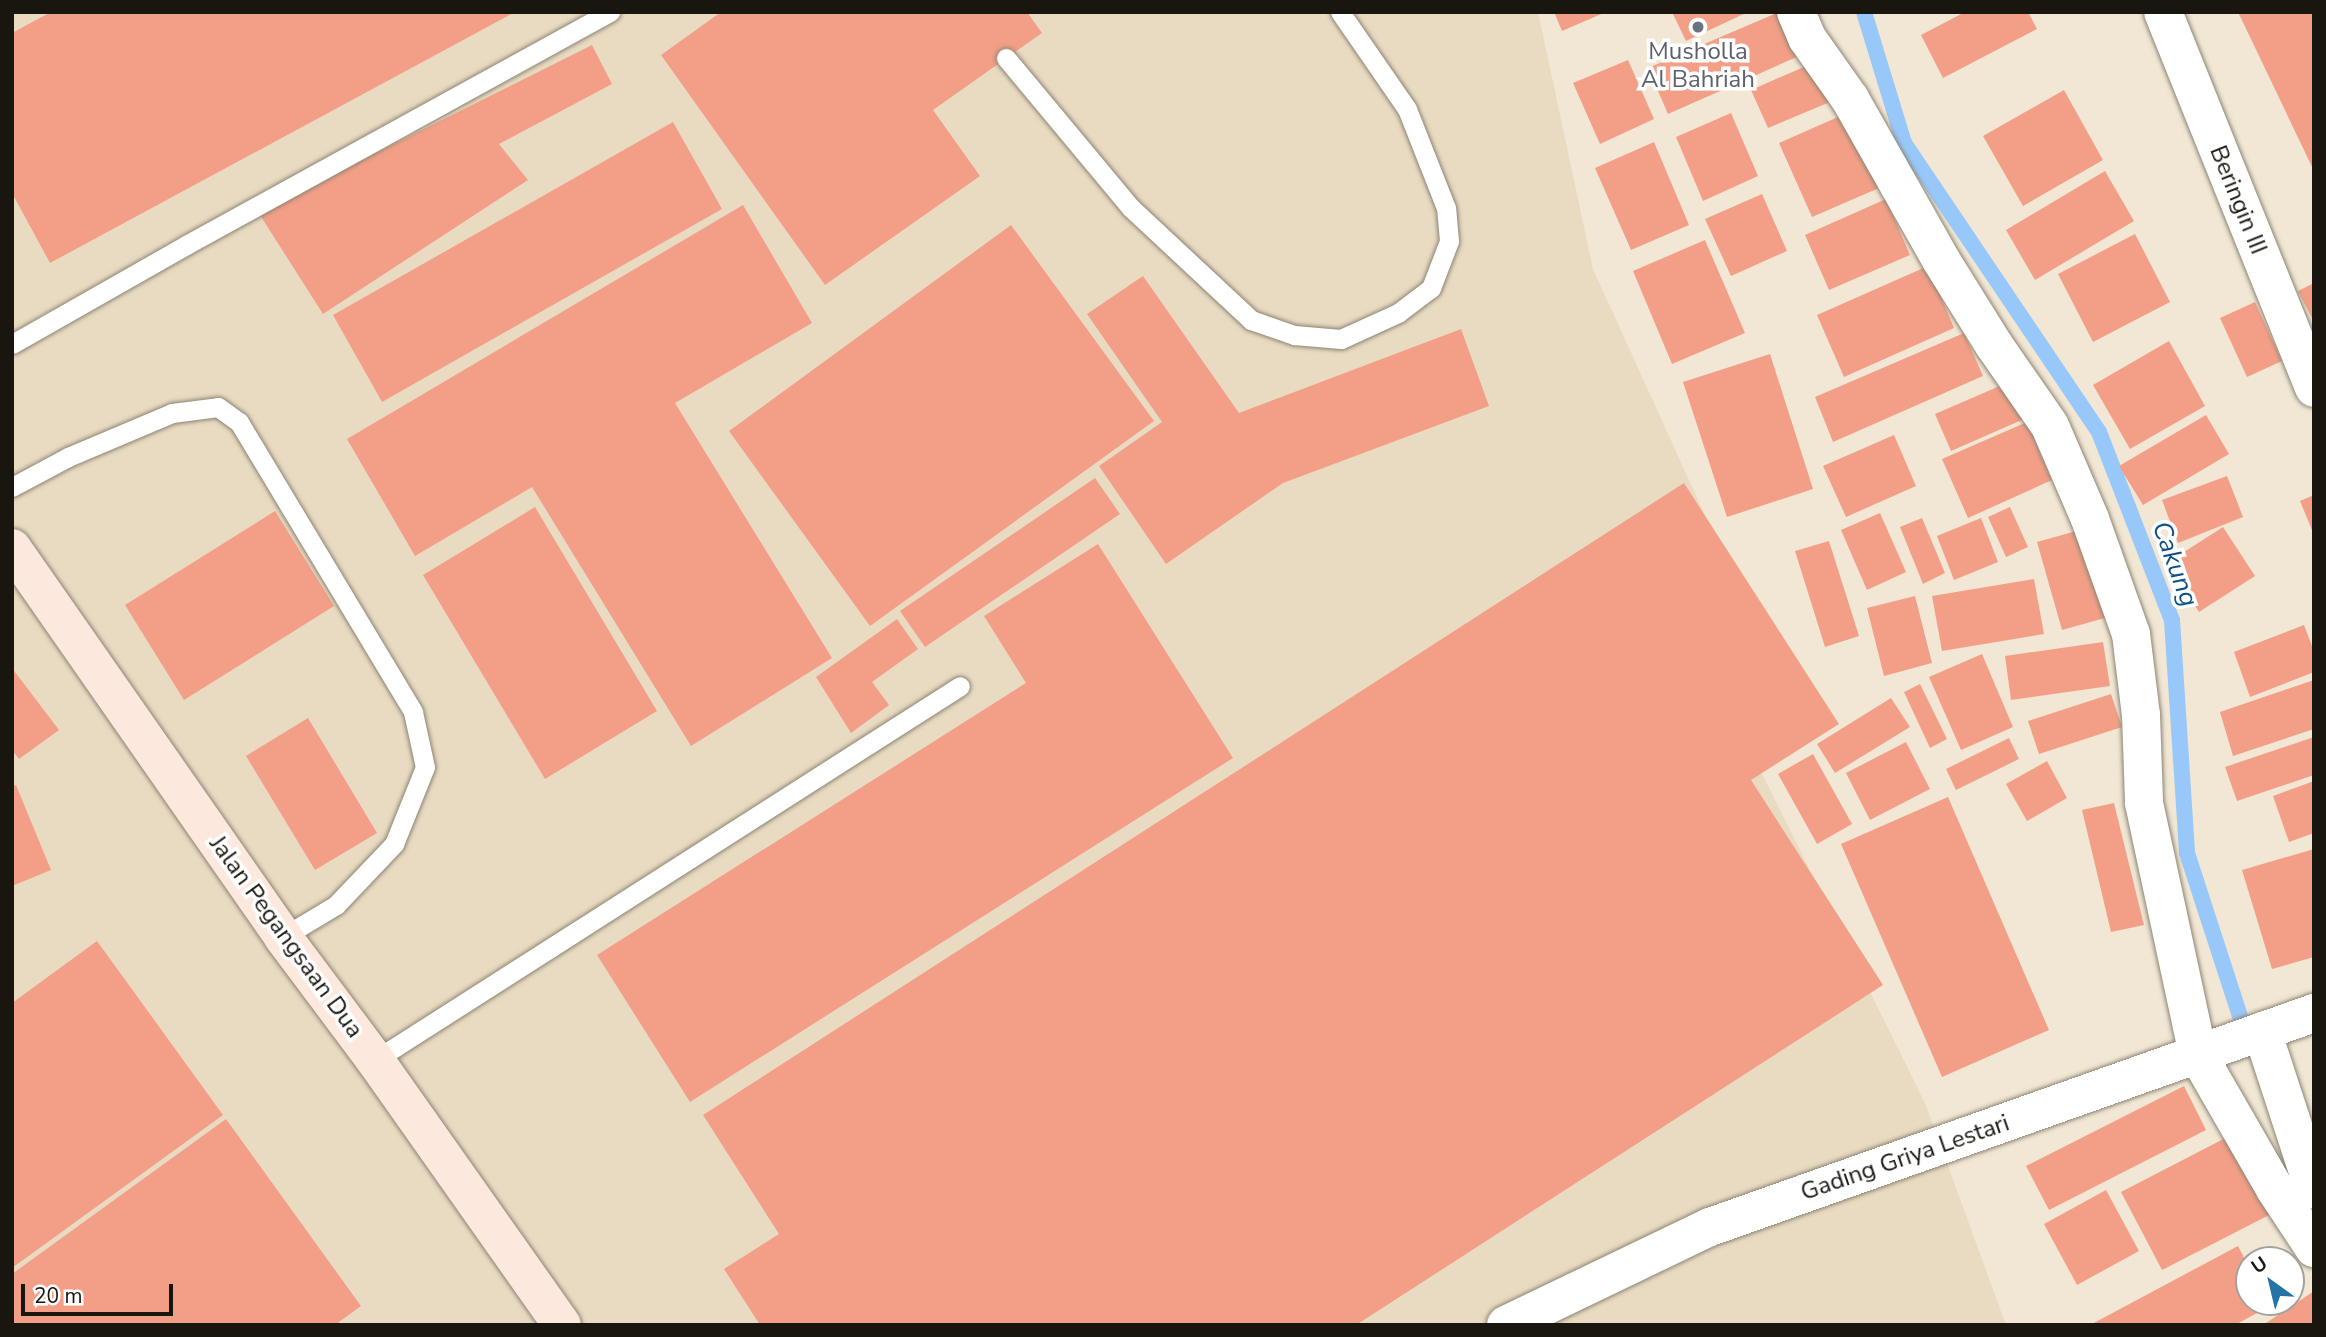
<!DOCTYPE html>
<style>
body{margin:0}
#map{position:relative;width:2326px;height:1337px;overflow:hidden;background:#f1e7d4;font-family:"Nunito Sans",sans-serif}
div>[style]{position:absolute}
.built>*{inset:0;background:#e9dbc2}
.stream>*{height:16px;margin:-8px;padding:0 8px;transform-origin:8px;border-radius:8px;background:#98c8f9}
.building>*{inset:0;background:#f39f87}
.roads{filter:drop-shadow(0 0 2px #8d8473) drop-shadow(0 0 2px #8d8473)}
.lane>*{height:19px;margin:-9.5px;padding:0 9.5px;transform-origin:9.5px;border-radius:9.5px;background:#fff}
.street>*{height:38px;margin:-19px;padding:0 19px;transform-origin:19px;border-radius:19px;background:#fff}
.secondary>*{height:38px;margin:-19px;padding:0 19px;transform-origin:19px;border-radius:19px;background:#fde8dd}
.dots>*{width:19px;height:19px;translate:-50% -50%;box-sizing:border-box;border:4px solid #fff;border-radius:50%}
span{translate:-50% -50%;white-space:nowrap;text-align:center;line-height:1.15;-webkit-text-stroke:7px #fff;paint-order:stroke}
.worship-label{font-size:24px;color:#5b616d}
.street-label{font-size:24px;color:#19160f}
.water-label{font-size:26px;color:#0d5086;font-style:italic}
.frame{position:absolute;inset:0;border:14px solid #19160f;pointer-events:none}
.north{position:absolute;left:2235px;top:1246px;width:70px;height:70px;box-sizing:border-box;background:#fff;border:2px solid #a3a29f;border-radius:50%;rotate:326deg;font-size:19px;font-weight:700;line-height:28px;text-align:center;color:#19160f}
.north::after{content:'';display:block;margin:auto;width:24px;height:32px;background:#2474a5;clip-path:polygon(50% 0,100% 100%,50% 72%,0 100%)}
.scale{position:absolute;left:21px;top:1284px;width:152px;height:32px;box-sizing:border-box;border:4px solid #19160f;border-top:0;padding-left:9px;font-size:21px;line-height:24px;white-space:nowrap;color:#19160f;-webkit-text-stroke:5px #fff;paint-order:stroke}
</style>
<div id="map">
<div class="built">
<i style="clip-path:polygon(12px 12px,1538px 12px,1593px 269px,1785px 691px,1740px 729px,1925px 1103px,2006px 1325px,12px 1325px)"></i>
</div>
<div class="stream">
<i style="left:1864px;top:12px;width:137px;rotate:73deg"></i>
<i style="left:1904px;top:143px;width:349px;rotate:56deg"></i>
<i style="left:2099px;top:432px;width:202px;rotate:68.8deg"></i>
<i style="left:2172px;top:620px;width:233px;rotate:86.3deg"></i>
<i style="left:2187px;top:853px;width:194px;rotate:72deg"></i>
</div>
<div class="building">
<i style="clip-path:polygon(51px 12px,515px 12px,50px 263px,12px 193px,12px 33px)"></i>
<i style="clip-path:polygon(721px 12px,1027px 12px,1042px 33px,933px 110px,980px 176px,825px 285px,661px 55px)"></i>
<i style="clip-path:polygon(1554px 12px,1606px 12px,1562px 31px)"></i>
<i style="clip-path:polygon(1672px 12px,1748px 12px,1686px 41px)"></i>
<i style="clip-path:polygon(1779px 12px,1799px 56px,1668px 114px,1648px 68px)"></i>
<i style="clip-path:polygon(1965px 12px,2028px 12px,2037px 29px,1943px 78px,1921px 35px)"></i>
<i style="clip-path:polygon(2238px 12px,2314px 12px,2314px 171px)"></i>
<i style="clip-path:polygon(592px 45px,612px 84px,499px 144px,528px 180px,323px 314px,258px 212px)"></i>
<i style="clip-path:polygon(1628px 60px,1654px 119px,1600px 144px,1573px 83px)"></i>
<i style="clip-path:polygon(1813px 63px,1830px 102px,1768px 128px,1751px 90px)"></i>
<i style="clip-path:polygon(2064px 90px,2103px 160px,2023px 206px,1983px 136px)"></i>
<i style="clip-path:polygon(1731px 113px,1758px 176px,1703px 201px,1676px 137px)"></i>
<i style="clip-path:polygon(1847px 113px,1879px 188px,1812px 217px,1779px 143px)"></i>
<i style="clip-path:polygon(673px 122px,722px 209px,382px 402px,333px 315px)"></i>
<i style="clip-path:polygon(1654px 142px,1689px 225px,1631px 250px,1595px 168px)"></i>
<i style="clip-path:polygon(2105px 171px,2134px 221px,2035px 280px,2006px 230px)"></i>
<i style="clip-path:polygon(1762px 194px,1787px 251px,1731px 276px,1705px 219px)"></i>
<i style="clip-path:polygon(1886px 199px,1910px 255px,1829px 290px,1805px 235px)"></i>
<i style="clip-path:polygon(743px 205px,812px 323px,675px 403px,832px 658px,691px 746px,532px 487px,415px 556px,347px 439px)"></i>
<i style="clip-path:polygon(1011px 225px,1154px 421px,870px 626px,729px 431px)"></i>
<i style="clip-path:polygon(2135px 234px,2170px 302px,2093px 342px,2058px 274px)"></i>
<i style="clip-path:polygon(1705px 240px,1745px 333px,1672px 364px,1633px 271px)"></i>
<i style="clip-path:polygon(1928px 266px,1954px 328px,1844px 377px,1817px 315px)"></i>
<i style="clip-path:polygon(1143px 276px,1239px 413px,1461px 329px,1489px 406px,1283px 483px,1166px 564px,1099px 466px,1162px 422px,1087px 314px)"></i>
<i style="clip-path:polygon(2314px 283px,2314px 322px,2298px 291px)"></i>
<i style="clip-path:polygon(2255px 302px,2282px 361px,2247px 377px,2220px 318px)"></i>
<i style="clip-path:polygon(1964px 333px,1983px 376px,1833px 442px,1815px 397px)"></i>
<i style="clip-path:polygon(2169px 341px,2205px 406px,2130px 449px,2093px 385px)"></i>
<i style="clip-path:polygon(1770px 354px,1813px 489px,1727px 517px,1683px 382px)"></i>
<i style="clip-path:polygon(2009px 382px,2024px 419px,1951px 451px,1935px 414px)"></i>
<i style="clip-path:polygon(2206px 415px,2229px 454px,2143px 505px,2119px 466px)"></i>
<i style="clip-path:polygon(2027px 422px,2052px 480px,1968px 518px,1942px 459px)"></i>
<i style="clip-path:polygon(1894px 435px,1916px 486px,1846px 517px,1823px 466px)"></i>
<i style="clip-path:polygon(2227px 476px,2243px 517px,2178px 543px,2162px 500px)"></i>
<i style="clip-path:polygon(1095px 478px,1120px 514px,925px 647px,900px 611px)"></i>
<i style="clip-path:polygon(1684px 483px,1839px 724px,1751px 780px,1883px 985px,1356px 1325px,760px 1325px,724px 1269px,779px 1234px,703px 1115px)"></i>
<i style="clip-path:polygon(2314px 495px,2314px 535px,2300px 501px)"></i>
<i style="clip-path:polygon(535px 507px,657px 711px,545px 779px,423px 575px)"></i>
<i style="clip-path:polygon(2010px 507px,2028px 547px,2006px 557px,1988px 517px)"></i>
<i style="clip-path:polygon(275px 511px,334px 606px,184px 700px,125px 605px)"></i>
<i style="clip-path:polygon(1880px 513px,1906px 572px,1867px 590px,1841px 530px)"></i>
<i style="clip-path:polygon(1922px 518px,1945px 573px,1923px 584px,1900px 527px)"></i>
<i style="clip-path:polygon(1981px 518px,1998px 562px,1954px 580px,1937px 536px)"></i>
<i style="clip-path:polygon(2223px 527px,2255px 576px,2199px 612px,2167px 563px)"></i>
<i style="clip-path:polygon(2080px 530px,2105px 618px,2062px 630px,2037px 542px)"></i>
<i style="clip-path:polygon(1829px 541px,1859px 636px,1825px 647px,1795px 551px)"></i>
<i style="clip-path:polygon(1098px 544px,1233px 758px,690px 1102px,597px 955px,1026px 683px,984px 616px)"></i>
<i style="clip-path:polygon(2034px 579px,2044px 634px,1942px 651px,1932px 596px)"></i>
<i style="clip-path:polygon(1915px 596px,1932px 663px,1884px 676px,1867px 608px)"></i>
<i style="clip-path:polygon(897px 619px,918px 649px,872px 682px,889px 705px,851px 733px,816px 677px)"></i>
<i style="clip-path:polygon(2304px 625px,2314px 651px,2314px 672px,2250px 697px,2234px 652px)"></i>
<i style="clip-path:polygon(2103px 642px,2110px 686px,2011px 700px,2005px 656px)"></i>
<i style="clip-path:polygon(1982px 654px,2013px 727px,1961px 750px,1929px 677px)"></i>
<i style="clip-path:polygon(12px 668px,59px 730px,19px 759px,12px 750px)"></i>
<i style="clip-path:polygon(2314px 680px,2314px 729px,2233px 756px,2220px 712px)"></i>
<i style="clip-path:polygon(1920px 684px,1947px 739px,1930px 748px,1904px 692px)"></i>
<i style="clip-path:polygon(2111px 694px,2122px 727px,2039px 754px,2028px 721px)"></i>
<i style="clip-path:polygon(1891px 698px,1910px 727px,1835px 773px,1817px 744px)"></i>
<i style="clip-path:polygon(308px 718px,377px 833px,315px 870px,246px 756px)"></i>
<i style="clip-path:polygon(2314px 737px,2314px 775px,2237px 801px,2225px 767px)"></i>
<i style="clip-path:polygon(2009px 738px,2019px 759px,1956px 790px,1946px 769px)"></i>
<i style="clip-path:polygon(1906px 742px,1930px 789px,1870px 820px,1846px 773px)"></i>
<i style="clip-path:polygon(1813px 754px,1852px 824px,1817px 844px,1778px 774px)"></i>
<i style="clip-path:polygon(2047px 761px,2067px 798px,2027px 821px,2006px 784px)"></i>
<i style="clip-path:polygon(2314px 781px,2314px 833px,2289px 842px,2273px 796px)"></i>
<i style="clip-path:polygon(16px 785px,51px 870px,12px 886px,12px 787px)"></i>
<i style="clip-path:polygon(1948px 797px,2049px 1030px,1942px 1077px,1841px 844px)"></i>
<i style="clip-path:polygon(2114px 803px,2144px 925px,2111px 932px,2082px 810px)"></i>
<i style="clip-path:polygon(2314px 849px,2314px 957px,2272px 969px,2242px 870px)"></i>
<i style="clip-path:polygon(97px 941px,223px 1115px,12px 1268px,12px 1003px)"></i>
<i style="clip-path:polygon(2184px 1086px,2206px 1130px,2049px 1210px,2026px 1166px)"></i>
<i style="clip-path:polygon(226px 1119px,361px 1306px,335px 1325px,12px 1325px,12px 1274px)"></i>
<i style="clip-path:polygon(2235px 1133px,2275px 1212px,2162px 1270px,2121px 1192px)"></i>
<i style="clip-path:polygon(2106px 1190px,2139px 1251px,2077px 1285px,2044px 1224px)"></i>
<i style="clip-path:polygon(2238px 1246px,2249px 1267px,2249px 1302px,2267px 1302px,2270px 1306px,2235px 1325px,2090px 1325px)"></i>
<i style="clip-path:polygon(2314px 1291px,2314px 1325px,2263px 1325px)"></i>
</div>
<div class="roads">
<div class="lane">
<i style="left:1006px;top:58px;width:194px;rotate:50.2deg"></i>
<i style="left:1130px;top:207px;width:166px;rotate:43deg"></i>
<i style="left:1251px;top:320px;width:46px;rotate:19.2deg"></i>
<i style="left:1294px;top:335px;width:47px;rotate:4.9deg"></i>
<i style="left:1341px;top:339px;width:63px;rotate:-24.5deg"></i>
<i style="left:1398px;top:313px;width:41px;rotate:-37.1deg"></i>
<i style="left:1431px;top:288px;width:50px;rotate:-69deg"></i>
<i style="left:1449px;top:241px;width:33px;rotate:-95deg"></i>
<i style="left:1446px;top:208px;width:106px;rotate:-111.5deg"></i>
<i style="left:1407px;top:109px;width:118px;rotate:-124.6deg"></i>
<i style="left:12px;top:344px;width:200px;rotate:-29.6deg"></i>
<i style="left:186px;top:245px;width:484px;rotate:-28.8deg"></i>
<i style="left:12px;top:487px;width:64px;rotate:-28.2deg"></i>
<i style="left:68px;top:457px;width:113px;rotate:-22.9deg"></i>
<i style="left:172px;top:413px;width:46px;rotate:-7.4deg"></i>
<i style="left:218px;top:407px;width:26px;rotate:36deg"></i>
<i style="left:239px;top:422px;width:338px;rotate:59deg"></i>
<i style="left:413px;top:712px;width:56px;rotate:77.7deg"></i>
<i style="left:425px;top:767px;width:83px;rotate:111.9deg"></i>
<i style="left:394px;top:844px;width:84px;rotate:133.6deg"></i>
<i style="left:336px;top:905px;width:62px;rotate:148.9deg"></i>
<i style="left:375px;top:1060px;width:694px;rotate:-32.59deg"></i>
</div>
<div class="street">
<i style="left:1796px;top:12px;width:28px;rotate:67deg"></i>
<i style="left:1807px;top:38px;width:75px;rotate:54.8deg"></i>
<i style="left:1850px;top:99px;width:185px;rotate:60.5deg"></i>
<i style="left:1941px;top:260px;width:100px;rotate:58.1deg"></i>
<i style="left:1994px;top:345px;width:98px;rotate:55.3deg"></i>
<i style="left:2050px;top:426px;width:101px;rotate:66.7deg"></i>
<i style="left:2090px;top:519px;width:122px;rotate:70.4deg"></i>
<i style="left:2131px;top:634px;width:82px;rotate:83deg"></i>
<i style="left:2141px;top:715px;width:88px;rotate:88deg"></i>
<i style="left:2144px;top:803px;width:258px;rotate:77.9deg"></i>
<i style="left:2198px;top:1055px;width:155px;rotate:60.1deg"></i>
<i style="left:2275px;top:1189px;width:71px;rotate:56.5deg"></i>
<i style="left:2163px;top:12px;width:405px;rotate:68.1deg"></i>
<i style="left:2262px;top:1031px;width:167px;rotate:71.9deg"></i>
<i style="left:1506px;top:1325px;width:226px;rotate:-25.7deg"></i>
<i style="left:1710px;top:1227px;width:641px;rotate:-19.51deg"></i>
</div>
<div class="secondary">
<i style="left:12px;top:548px;width:474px;rotate:55.1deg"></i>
<i style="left:283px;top:937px;width:154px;rotate:53.2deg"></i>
<i style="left:375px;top:1060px;width:324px;rotate:54.8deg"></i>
</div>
</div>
<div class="dots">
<i style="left:1698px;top:27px;background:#6b7280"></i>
</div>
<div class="worship-label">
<span style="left:1698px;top:66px">Musholla<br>Al Bahriah</span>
</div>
<div class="street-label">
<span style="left:2238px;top:200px;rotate:68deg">Beringin III</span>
<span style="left:286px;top:937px;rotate:54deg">Jalan Pegangsaan Dua</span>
<span style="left:1905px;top:1158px;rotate:-19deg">Gading Griya Lestari</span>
</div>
<div class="water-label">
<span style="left:2175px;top:564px;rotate:70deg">Cakung</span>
</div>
<div class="frame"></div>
<div class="north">U</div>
<div class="scale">20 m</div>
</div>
